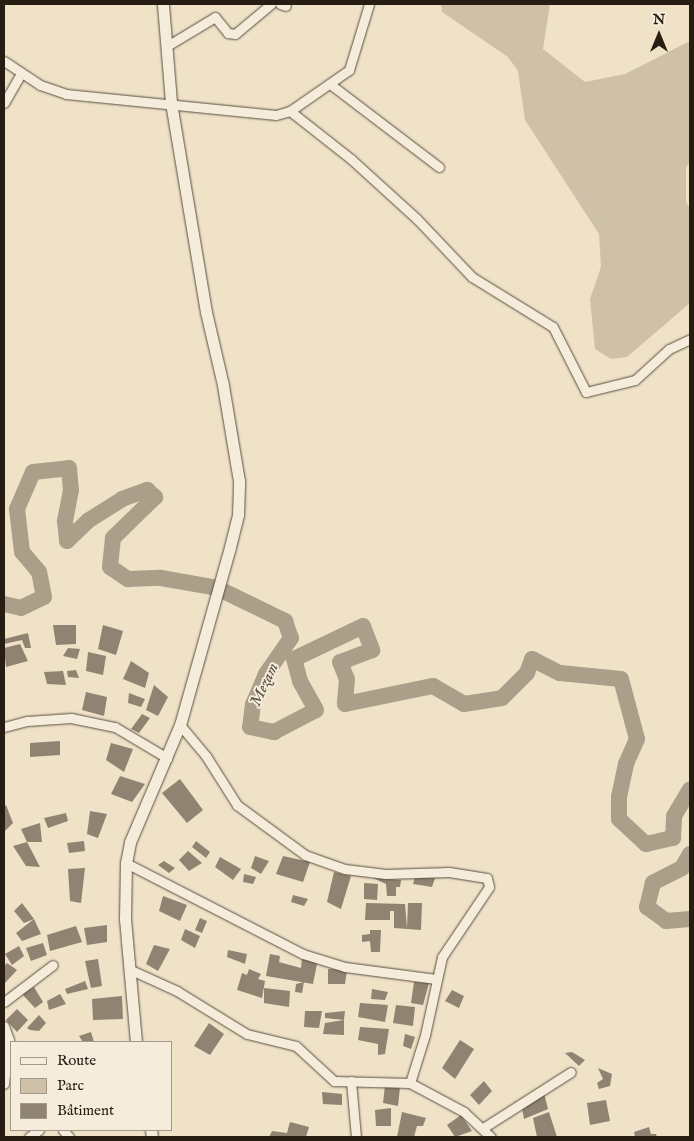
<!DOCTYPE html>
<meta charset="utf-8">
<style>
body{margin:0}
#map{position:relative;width:694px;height:1141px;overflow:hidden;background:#f0e2c7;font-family:"IM FELL English",serif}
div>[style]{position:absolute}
.green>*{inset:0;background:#cec1a8}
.river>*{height:16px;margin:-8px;padding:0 8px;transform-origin:8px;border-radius:8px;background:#ac9f8a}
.building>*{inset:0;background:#908371}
.roads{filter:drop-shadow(0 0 1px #594e40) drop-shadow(0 0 1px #594e40)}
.street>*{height:9px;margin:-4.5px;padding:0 4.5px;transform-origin:4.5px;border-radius:4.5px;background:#f5ecdb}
.secondary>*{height:11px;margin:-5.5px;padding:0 5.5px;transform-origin:5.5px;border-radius:5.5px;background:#f5ecdb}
span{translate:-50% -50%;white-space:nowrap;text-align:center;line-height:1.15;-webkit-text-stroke:4px #f5ecdb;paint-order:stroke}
.water-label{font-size:16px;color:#5c5143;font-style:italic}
.frame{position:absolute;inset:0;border:5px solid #271d13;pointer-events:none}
.legend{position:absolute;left:10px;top:1041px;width:162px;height:90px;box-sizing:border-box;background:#f5ecdb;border:1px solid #a3998b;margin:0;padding:6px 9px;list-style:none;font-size:15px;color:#271d13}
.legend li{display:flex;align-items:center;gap:10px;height:25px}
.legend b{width:25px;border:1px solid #a3998b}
.north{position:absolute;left:634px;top:10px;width:50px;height:50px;-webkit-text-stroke:4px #f5ecdb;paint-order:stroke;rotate:0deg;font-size:14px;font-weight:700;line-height:20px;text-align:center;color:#271d13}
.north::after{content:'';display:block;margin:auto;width:18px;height:22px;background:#271d13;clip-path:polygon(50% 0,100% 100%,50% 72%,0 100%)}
</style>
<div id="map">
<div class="green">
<i style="clip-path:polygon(441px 4px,550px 4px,543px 49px,585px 82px,625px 74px,690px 41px,690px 161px,686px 168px,686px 202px,690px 209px,690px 303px,627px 357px,611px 359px,595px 349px,590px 299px,601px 267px,599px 234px,525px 120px,518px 71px,508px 57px,442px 12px)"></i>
</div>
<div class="river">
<i style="left:4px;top:604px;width:17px;rotate:13deg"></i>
<i style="left:21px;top:608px;width:25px;rotate:-26deg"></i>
<i style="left:44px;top:597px;width:25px;rotate:-101deg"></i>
<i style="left:39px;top:572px;width:26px;rotate:-130deg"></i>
<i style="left:22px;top:552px;width:43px;rotate:-96.6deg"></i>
<i style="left:17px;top:509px;width:40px;rotate:-66.6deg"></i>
<i style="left:33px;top:472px;width:36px;rotate:-6deg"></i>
<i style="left:69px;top:468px;width:22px;rotate:85deg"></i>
<i style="left:71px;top:490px;width:32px;rotate:101deg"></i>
<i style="left:65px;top:521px;width:20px;rotate:84deg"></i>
<i style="left:67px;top:541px;width:30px;rotate:-44deg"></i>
<i style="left:89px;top:520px;width:39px;rotate:-32deg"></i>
<i style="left:122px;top:499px;width:27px;rotate:-20deg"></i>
<i style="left:147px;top:490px;width:11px;rotate:41deg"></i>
<i style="left:155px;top:497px;width:59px;rotate:135.7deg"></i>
<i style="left:113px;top:538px;width:29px;rotate:96deg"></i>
<i style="left:110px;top:567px;width:22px;rotate:34deg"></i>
<i style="left:128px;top:579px;width:33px;rotate:-2deg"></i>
<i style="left:161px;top:578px;width:57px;rotate:10.1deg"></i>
<i style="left:217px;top:588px;width:76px;rotate:25.9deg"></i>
<i style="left:285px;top:621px;width:18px;rotate:71deg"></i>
<i style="left:291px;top:638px;width:44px;rotate:124.8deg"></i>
<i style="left:266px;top:674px;width:33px;rotate:113deg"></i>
<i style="left:253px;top:704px;width:23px;rotate:97deg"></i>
<i style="left:250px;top:727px;width:25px;rotate:12deg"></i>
<i style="left:274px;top:732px;width:47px;rotate:-27.6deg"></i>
<i style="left:316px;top:710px;width:33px;rotate:-119deg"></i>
<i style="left:300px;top:681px;width:23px;rotate:-105deg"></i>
<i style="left:294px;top:659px;width:76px;rotate:-25.6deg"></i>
<i style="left:363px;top:626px;width:26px;rotate:69deg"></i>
<i style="left:372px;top:650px;width:34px;rotate:159deg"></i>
<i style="left:340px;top:662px;width:18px;rotate:68deg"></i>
<i style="left:347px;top:679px;width:25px;rotate:95deg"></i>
<i style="left:345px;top:704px;width:90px;rotate:-11.6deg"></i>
<i style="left:433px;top:686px;width:36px;rotate:30deg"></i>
<i style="left:464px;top:704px;width:38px;rotate:-9deg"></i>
<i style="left:502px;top:698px;width:35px;rotate:-45deg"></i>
<i style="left:527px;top:673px;width:15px;rotate:-70deg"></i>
<i style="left:532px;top:659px;width:31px;rotate:27deg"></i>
<i style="left:560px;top:673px;width:61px;rotate:5.6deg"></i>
<i style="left:621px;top:679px;width:62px;rotate:75.1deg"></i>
<i style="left:637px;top:739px;width:27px;rotate:114deg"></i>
<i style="left:626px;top:764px;width:34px;rotate:102deg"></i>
<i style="left:619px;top:797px;width:22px;rotate:90deg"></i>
<i style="left:619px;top:819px;width:37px;rotate:43deg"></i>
<i style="left:646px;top:844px;width:28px;rotate:-13deg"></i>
<i style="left:673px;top:838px;width:22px;rotate:-87deg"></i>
<i style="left:674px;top:816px;width:31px;rotate:-59deg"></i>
<i style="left:690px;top:854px;width:16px;rotate:120deg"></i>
<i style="left:682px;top:868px;width:33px;rotate:153deg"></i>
<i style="left:653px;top:883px;width:25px;rotate:104deg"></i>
<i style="left:647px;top:907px;width:24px;rotate:36deg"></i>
<i style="left:666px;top:921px;width:24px;rotate:-5deg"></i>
</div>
<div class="building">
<i style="clip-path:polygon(53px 625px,76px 625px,76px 644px,56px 645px)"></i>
<i style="clip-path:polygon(103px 625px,123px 631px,116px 655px,98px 649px)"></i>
<i style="clip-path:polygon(28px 633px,31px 648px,25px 648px,22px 640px,4px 644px,4px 639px)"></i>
<i style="clip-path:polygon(20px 644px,28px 661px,6px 667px,4px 648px)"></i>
<i style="clip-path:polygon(68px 648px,80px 649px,77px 659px,63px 656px)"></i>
<i style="clip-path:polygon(88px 652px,106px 656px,103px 675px,86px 671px)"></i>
<i style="clip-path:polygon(131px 661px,149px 673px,145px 688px,123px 679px)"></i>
<i style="clip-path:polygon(76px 670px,79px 678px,68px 677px,67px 671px)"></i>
<i style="clip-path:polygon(63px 671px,66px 685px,47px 684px,44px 672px)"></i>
<i style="clip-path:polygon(154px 685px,168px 697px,158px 716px,146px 710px)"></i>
<i style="clip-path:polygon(86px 692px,107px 697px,104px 716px,82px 710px)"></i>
<i style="clip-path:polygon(129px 693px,145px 699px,141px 707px,128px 703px)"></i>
<i style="clip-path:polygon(142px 714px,150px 718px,139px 733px,131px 729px)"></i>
<i style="clip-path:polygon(60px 741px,60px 755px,30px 757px,30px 743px)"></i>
<i style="clip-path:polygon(111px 743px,133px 749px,124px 772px,106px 760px)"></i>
<i style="clip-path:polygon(120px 776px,145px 784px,132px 802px,111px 794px)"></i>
<i style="clip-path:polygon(180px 779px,203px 810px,187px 823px,162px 793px)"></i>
<i style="clip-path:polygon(6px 805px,13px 823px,4px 832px,4px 806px)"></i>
<i style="clip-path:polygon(90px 811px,107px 814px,98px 838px,87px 834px)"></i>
<i style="clip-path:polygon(66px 813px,68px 821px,48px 828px,44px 818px)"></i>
<i style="clip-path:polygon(40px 823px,42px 842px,27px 842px,21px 829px)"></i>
<i style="clip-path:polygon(84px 841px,85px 851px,69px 853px,67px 843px)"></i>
<i style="clip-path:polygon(196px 841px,210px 852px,206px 858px,192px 847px)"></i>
<i style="clip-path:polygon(27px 842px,40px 867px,26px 866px,13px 846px)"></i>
<i style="clip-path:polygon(188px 851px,202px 863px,189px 871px,179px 860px)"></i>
<i style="clip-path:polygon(255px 856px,269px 861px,261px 874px,251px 868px)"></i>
<i style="clip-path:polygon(283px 856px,310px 862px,303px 882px,276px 874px)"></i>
<i style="clip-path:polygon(220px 857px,241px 869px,233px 880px,215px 867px)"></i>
<i style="clip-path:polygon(164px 861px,175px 868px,169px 873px,158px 865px)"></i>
<i style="clip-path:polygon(85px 868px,81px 903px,70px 901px,68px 869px)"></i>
<i style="clip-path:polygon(334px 872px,351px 876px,341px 909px,327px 902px)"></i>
<i style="clip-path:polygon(244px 874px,256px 877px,253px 884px,243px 882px)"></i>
<i style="clip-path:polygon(415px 877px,435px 878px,432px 887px,413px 884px)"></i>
<i style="clip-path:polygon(373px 878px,401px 880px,400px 887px,396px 887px,396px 896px,387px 896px,386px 884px)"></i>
<i style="clip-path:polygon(364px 883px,378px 884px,377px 900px,364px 899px)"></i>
<i style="clip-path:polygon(293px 895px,308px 899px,304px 906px,291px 902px)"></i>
<i style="clip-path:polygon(163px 896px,187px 905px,180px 921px,159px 911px)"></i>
<i style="clip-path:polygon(22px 903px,34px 919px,24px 923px,14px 911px)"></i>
<i style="clip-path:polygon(366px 903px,405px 904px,407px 928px,408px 903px,422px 903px,421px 930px,394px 928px,394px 911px,390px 911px,390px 920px,365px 920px)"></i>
<i style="clip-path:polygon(200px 918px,207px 921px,202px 933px,195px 930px)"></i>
<i style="clip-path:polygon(34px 919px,41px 934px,22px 941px,16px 933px)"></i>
<i style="clip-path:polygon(107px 925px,107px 942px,87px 945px,84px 928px)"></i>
<i style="clip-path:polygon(76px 926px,82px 942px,50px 951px,47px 935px)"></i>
<i style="clip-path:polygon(185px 929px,200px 936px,195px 948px,181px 940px)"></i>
<i style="clip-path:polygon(370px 930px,381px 930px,380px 952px,371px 952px,370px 941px,362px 942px,362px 935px,370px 934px)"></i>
<i style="clip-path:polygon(43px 943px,47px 955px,31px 961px,26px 948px)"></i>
<i style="clip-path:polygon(154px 945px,170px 949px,158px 971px,146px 964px)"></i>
<i style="clip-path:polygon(19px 946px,24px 956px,12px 965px,5px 954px)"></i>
<i style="clip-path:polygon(228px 950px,247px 954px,245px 964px,227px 957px)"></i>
<i style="clip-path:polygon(270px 954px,280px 956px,279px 962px,301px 968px,302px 958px,318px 959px,313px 984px,266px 976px)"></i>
<i style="clip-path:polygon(98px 959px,102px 986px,91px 988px,85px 961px)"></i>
<i style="clip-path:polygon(7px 963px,17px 970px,5px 983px,4px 966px)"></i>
<i style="clip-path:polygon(249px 969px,261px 974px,258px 979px,265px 981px,262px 998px,237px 990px,242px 973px,247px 975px)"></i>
<i style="clip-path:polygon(328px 969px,347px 970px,345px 984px,328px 984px)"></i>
<i style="clip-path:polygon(85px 981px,88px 989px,67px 994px,65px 989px)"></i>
<i style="clip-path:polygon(304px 982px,302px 993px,295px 992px,296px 984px)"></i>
<i style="clip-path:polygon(414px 982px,429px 983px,423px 1005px,411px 1003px)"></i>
<i style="clip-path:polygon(34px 987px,43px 1002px,35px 1008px,22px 994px)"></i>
<i style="clip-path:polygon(264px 988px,290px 991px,289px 1007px,264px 1003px)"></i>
<i style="clip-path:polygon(372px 989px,388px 992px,385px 1000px,371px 999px)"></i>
<i style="clip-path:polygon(452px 990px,464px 996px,459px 1008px,445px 1001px)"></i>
<i style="clip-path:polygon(60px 994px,66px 1004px,49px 1010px,47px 1001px)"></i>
<i style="clip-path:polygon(122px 996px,123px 1019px,93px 1020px,92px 999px)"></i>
<i style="clip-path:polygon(360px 1003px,388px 1005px,385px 1022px,358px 1017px)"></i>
<i style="clip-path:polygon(396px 1005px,415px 1007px,413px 1026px,393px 1023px)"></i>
<i style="clip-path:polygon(17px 1009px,28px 1020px,17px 1032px,6px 1020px)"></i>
<i style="clip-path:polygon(305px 1011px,322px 1011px,319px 1028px,304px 1027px)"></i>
<i style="clip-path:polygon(345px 1011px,344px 1020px,325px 1018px,325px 1013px)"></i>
<i style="clip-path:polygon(39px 1015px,46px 1023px,39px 1031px,30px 1030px,27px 1028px)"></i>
<i style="clip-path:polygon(344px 1020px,344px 1035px,323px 1034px,325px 1023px)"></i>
<i style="clip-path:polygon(209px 1023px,224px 1034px,210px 1055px,194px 1046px)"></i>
<i style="clip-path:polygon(360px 1027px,389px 1029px,385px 1054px,378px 1055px,378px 1044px,358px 1040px)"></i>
<i style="clip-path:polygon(91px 1032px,94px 1042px,83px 1042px,79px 1036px)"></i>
<i style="clip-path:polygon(405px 1034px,415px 1037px,411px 1049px,403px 1046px)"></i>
<i style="clip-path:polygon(460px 1040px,474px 1049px,455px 1079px,442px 1068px)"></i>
<i style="clip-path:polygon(572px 1052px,585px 1060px,579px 1066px,565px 1053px)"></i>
<i style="clip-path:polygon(598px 1068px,612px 1074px,610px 1086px,599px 1089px,597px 1083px,603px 1079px)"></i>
<i style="clip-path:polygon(484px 1081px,492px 1091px,479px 1105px,470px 1095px)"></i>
<i style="clip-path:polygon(385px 1085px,400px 1087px,398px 1106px,383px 1103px)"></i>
<i style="clip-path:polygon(322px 1092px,342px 1094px,342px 1105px,323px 1104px)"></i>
<i style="clip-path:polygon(544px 1093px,548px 1109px,524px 1119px,522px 1108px)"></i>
<i style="clip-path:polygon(606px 1100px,610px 1121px,590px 1125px,587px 1103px)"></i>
<i style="clip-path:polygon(391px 1108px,391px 1126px,376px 1126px,375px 1110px)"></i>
<i style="clip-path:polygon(402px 1112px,426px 1118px,423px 1126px,417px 1126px,414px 1137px,397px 1137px)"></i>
<i style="clip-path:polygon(549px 1112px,557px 1137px,537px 1137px,533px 1118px)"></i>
<i style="clip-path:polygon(461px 1115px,472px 1131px,455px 1137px,447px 1125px)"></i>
<i style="clip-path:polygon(290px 1122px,309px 1127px,306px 1137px,269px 1137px,272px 1131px,287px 1133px)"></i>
<i style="clip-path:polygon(649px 1127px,651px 1134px,656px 1134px,657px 1137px,635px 1137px,634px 1132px)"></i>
</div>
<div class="roads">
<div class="street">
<i style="left:280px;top:4px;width:6px;rotate:18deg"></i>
<i style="left:167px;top:46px;width:56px;rotate:-31.1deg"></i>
<i style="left:215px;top:17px;width:21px;rotate:51deg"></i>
<i style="left:228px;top:33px;width:7px;rotate:8deg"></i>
<i style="left:235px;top:34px;width:47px;rotate:-39.8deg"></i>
<i style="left:4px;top:61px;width:43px;rotate:33.7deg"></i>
<i style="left:40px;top:85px;width:28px;rotate:19deg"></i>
<i style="left:66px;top:94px;width:211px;rotate:5.7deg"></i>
<i style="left:276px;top:115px;width:15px;rotate:-16deg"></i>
<i style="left:290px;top:111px;width:72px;rotate:-34.8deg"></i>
<i style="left:349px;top:70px;width:69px;rotate:-73.1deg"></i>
<i style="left:330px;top:84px;width:137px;rotate:37.3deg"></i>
<i style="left:4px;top:103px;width:34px;rotate:-60deg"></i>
<i style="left:290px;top:111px;width:78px;rotate:38.2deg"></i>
<i style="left:351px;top:159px;width:89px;rotate:42.3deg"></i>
<i style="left:417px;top:219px;width:80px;rotate:46.5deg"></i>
<i style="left:472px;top:277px;width:95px;rotate:31.7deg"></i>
<i style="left:553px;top:327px;width:73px;rotate:63.1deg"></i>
<i style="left:586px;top:392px;width:50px;rotate:-13.8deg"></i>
<i style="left:635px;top:380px;width:46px;rotate:-42.4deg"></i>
<i style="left:669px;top:349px;width:23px;rotate:-25deg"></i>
<i style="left:180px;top:725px;width:40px;rotate:50deg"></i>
<i style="left:206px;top:756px;width:58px;rotate:57.7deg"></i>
<i style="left:237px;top:805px;width:84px;rotate:36.3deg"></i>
<i style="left:305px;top:855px;width:42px;rotate:19.3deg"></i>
<i style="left:345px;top:869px;width:41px;rotate:7deg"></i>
<i style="left:386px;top:874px;width:63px;rotate:-1.8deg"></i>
<i style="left:449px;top:872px;width:38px;rotate:9deg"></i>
<i style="left:487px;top:878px;width:9px;rotate:77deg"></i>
<i style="left:489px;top:887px;width:84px;rotate:123.9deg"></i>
<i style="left:442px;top:957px;width:80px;rotate:102.3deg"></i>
<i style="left:425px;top:1035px;width:50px;rotate:107.4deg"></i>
<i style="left:4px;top:727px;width:24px;rotate:-15deg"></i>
<i style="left:27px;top:721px;width:44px;rotate:-3.9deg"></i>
<i style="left:71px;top:718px;width:45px;rotate:11.6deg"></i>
<i style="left:115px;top:727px;width:61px;rotate:30.8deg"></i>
<i style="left:126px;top:863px;width:199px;rotate:27.2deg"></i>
<i style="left:303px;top:954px;width:44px;rotate:17.2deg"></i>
<i style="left:345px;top:967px;width:92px;rotate:7.5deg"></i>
<i style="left:131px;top:970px;width:51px;rotate:24.5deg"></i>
<i style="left:177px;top:991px;width:82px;rotate:31.6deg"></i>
<i style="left:247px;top:1034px;width:50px;rotate:13.8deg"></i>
<i style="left:296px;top:1046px;width:52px;rotate:42.6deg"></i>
<i style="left:334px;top:1081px;width:76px;rotate:1.5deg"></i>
<i style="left:410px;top:1083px;width:61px;rotate:28.2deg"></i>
<i style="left:464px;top:1112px;width:37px;rotate:43deg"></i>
<i style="left:4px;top:1002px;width:61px;rotate:-37.1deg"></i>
<i style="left:4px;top:1026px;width:15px;rotate:70deg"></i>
<i style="left:9px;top:1040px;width:44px;rotate:96.5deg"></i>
<i style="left:351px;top:1081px;width:56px;rotate:84.9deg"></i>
<i style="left:483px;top:1128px;width:104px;rotate:-32.5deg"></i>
<i style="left:63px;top:1130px;width:9px;rotate:49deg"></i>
<i style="left:29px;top:1137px;width:12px;rotate:-35deg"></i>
</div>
<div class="secondary">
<i style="left:136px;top:1042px;width:123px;rotate:-95.1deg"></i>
<i style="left:125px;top:919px;width:56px;rotate:-89deg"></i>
<i style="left:126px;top:863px;width:21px;rotate:-79deg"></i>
<i style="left:130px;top:842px;width:127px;rotate:-66.9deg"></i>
<i style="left:180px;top:725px;width:185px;rotate:-74.3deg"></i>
<i style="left:230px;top:547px;width:33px;rotate:-76deg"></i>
<i style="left:238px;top:515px;width:34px;rotate:-88deg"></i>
<i style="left:239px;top:481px;width:97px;rotate:-99.5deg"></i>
<i style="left:223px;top:385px;width:75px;rotate:-103.1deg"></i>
<i style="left:206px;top:312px;width:213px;rotate:-99.5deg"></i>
<i style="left:171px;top:102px;width:98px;rotate:-94.7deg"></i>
<i style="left:151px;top:1130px;width:7px;rotate:82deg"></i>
</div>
</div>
<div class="water-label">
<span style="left:265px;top:685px;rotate:-65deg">Mezam</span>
</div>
<div class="frame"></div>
<ul class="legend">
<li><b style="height:6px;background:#f5ecdb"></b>Route</li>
<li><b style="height:14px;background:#cec1a8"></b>Parc</li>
<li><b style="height:14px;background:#908371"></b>Bâtiment</li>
</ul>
<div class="north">N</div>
</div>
